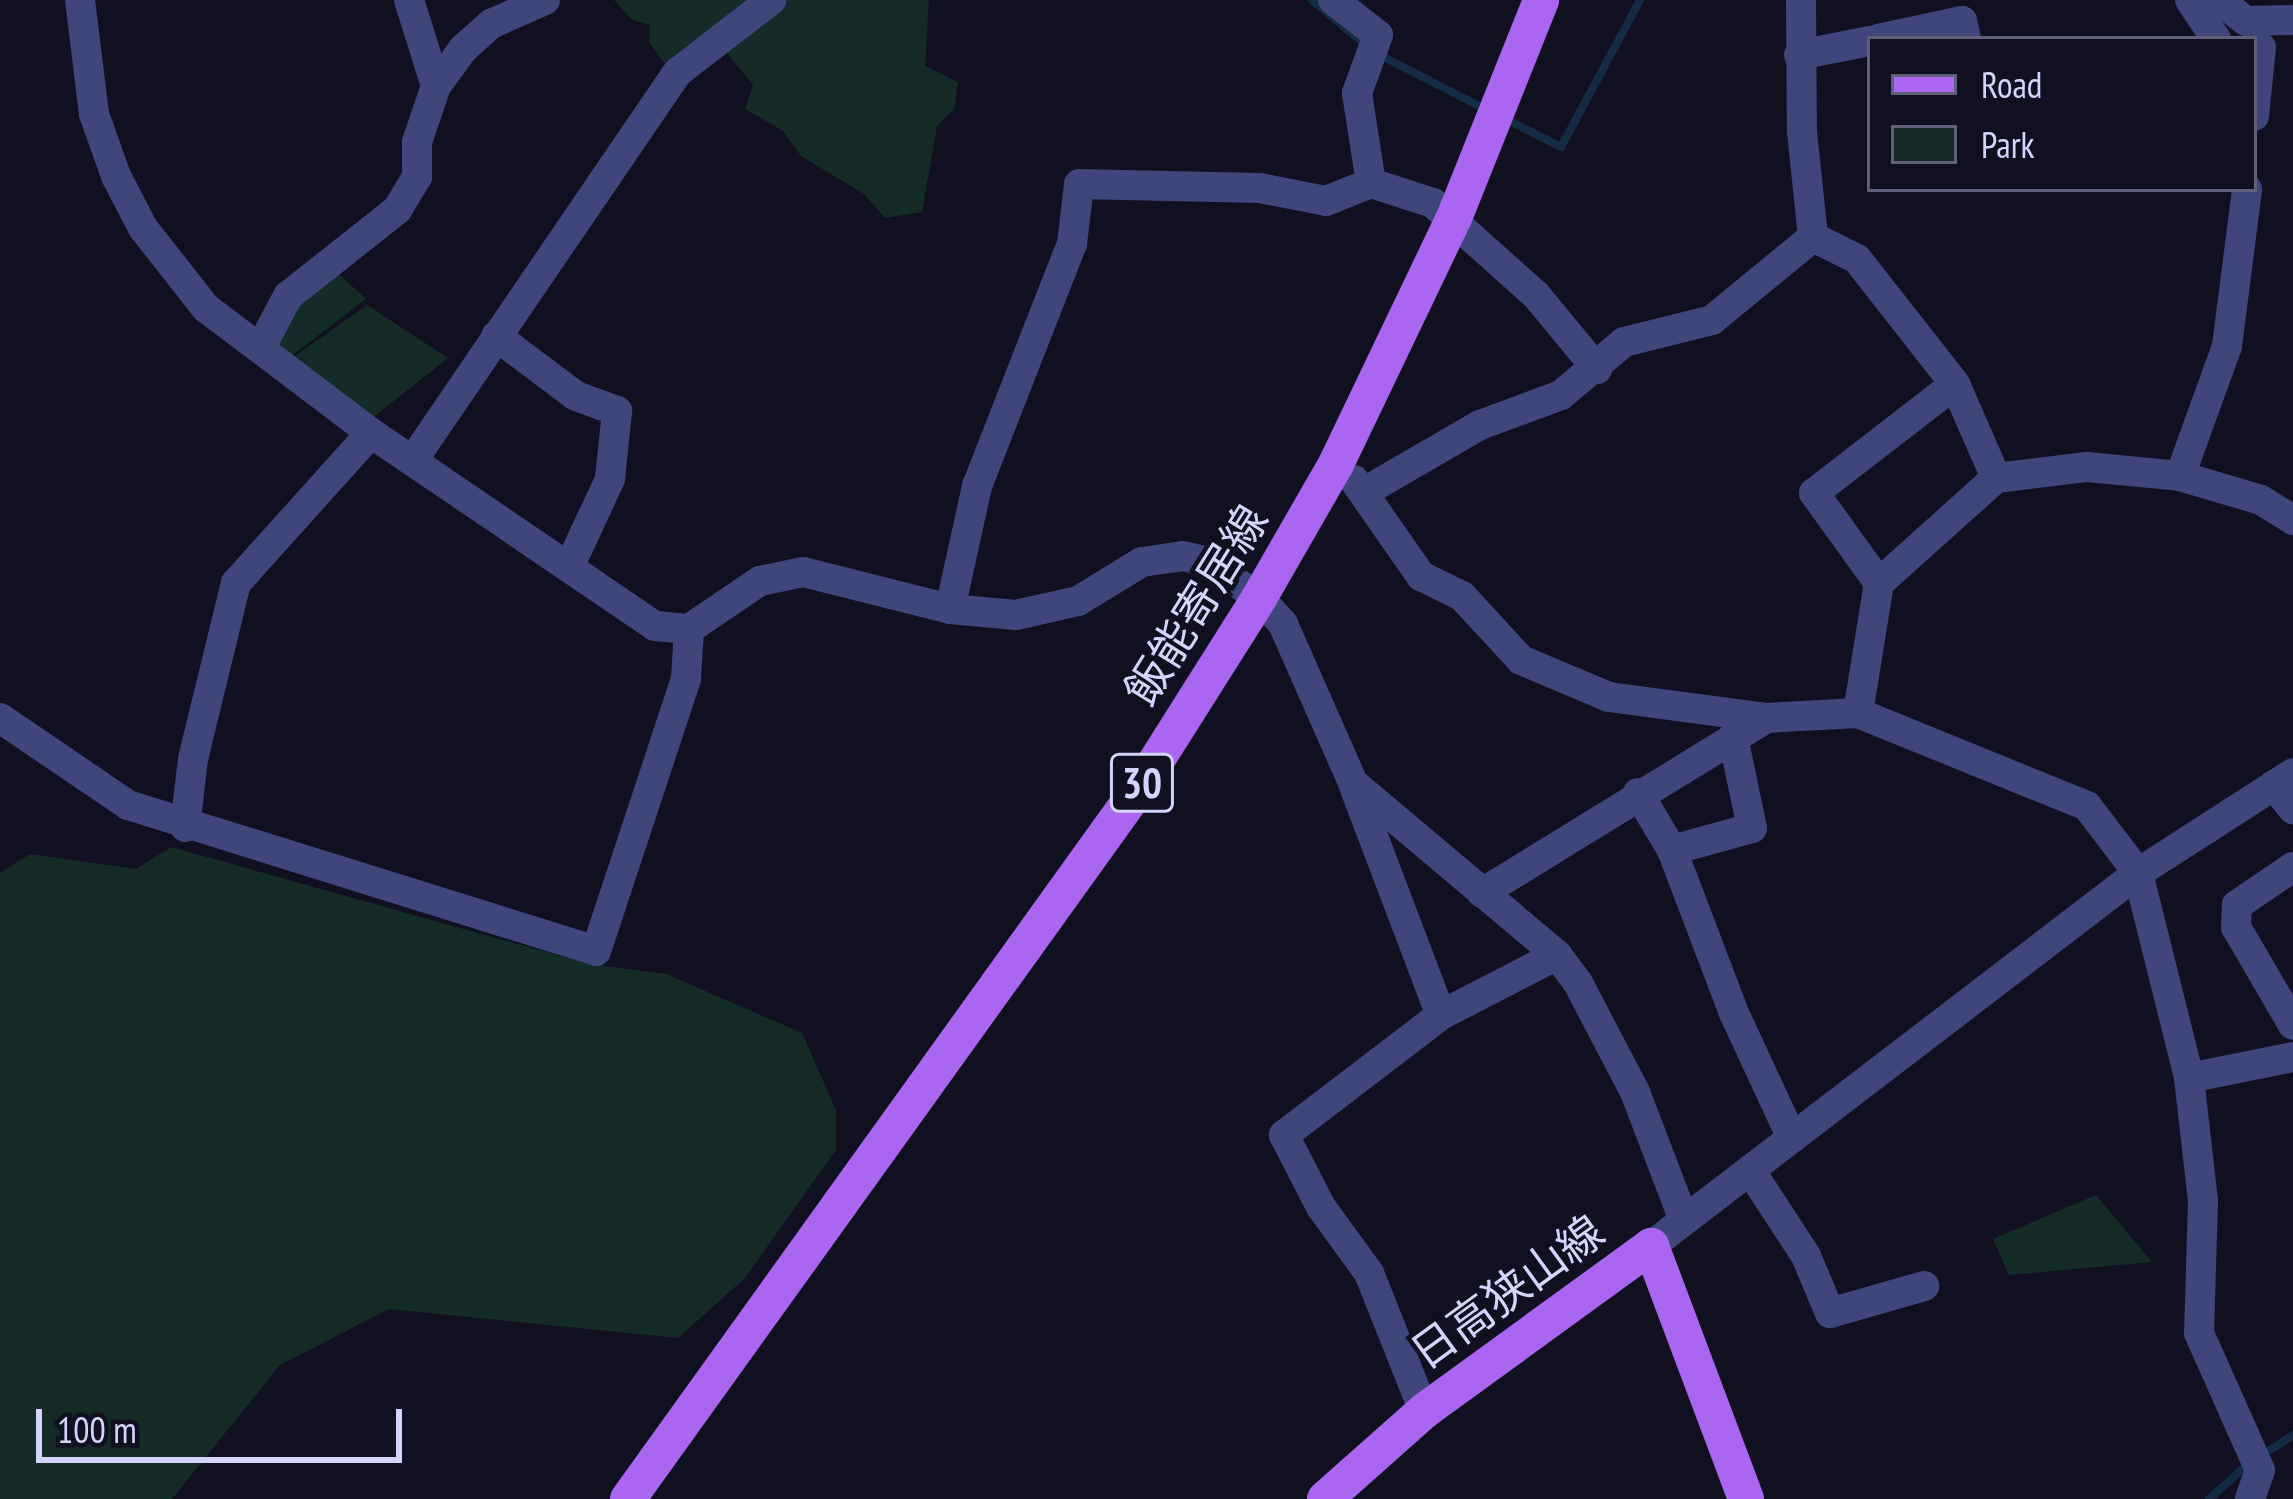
<!DOCTYPE html>
<meta charset="utf-8">
<style>
body{margin:0}
#map{position:relative;width:2293px;height:1499px;overflow:hidden;background:#111021;font-family:"PT Sans Narrow","Noto Sans JP",sans-serif}
div>[style]{position:absolute}
.green>*{inset:0;background:#142b27}
.stream>*{height:8px;margin:-4px;padding:0 4px;transform-origin:4px;border-radius:4px;background:#132b43}
.minor>*{height:30px;margin:-15px;padding:0 15px;transform-origin:15px;border-radius:15px;background:#40457c}
.major>*{height:36px;margin:-18px;padding:0 18px;transform-origin:18px;border-radius:18px;background:#aa66f0}
span{translate:-50% -50%;white-space:nowrap;text-align:center;line-height:1.15;-webkit-text-stroke:9px #111021;paint-order:stroke}
.shield-label span{padding:3px 9px;background:#111021;border:3px solid;border-radius:9px;-webkit-text-stroke-width:0}
.shield-label{font-size:42px;color:#d4d5fb;font-weight:700}
.street-label{font-size:45px;color:#d4d5fb}
.legend{position:absolute;left:1867px;top:36px;width:390px;height:156px;box-sizing:border-box;background:#111021;border:3px solid #5f5f78;margin:0;padding:15px 21px;list-style:none;font-size:36px;color:#d4d5fb}
.legend li{display:flex;align-items:center;gap:24px;height:60px}
.legend b{width:60px;border:3px solid #5f5f78}
.scale{position:absolute;left:36px;top:1409px;width:366px;height:54px;box-sizing:border-box;border:6px solid #d4d5fb;border-top:0;padding-left:15px;font-size:36px;line-height:42px;white-space:nowrap;color:#d4d5fb;-webkit-text-stroke:9px #111021;paint-order:stroke}
</style>
<div id="map">
<div class="green">
<i style="clip-path:polygon(614px 0,749px 0,664px 63px,649px 42px,650px 25px,632px 20px)"></i>
<i style="clip-path:polygon(786px 0,929px 0,925px 66px,958px 82px,954px 109px,937px 126px,922px 212px,885px 218px,864px 194px,801px 156px,783px 131px,745px 109px,753px 85px,726px 52px)"></i>
<i style="clip-path:polygon(336px 271px,366px 299px,290px 357px,276px 344px,293px 303px)"></i>
<i style="clip-path:polygon(367px 305px,448px 358px,371px 419px,292px 358px)"></i>
<i style="clip-path:polygon(171px 847px,589px 964px,666px 974px,802px 1033px,836px 1110px,836px 1150px,745px 1278px,678px 1338px,389px 1309px,280px 1365px,172px 1499px,0 1499px,0 873px,30px 854px,136px 869px)"></i>
<i style="clip-path:polygon(2096px 1195px,2152px 1262px,2009px 1275px,1993px 1239px)"></i>
</div>
<div class="stream">
<i style="left:1312px;top:0;width:70px;rotate:39.8deg"></i>
<i style="left:1378px;top:54px;width:123px;rotate:27.2deg"></i>
<i style="left:1506px;top:119px;width:62px;rotate:27deg"></i>
<i style="left:1561px;top:147px;width:167px;rotate:-61.7deg"></i>
<i style="left:2261px;top:1456px;width:38px;rotate:-33deg"></i>
<i style="left:2209px;top:1499px;width:52px;rotate:-41.9deg"></i>
</div>
<div class="minor">
<i style="left:80px;top:0;width:115px;rotate:83deg"></i>
<i style="left:94px;top:114px;width:66px;rotate:70.5deg"></i>
<i style="left:116px;top:176px;width:59px;rotate:62.6deg"></i>
<i style="left:143px;top:228px;width:102px;rotate:51.8deg"></i>
<i style="left:206px;top:308px;width:207px;rotate:37.1deg"></i>
<i style="left:371px;top:433px;width:343px;rotate:34.2deg"></i>
<i style="left:655px;top:626px;width:34px;rotate:5deg"></i>
<i style="left:689px;top:629px;width:86px;rotate:-34.1deg"></i>
<i style="left:760px;top:581px;width:44px;rotate:-11.8deg"></i>
<i style="left:803px;top:572px;width:152px;rotate:14.1deg"></i>
<i style="left:950px;top:609px;width:66px;rotate:5.2deg"></i>
<i style="left:1016px;top:615px;width:64px;rotate:-12.7deg"></i>
<i style="left:1078px;top:601px;width:75px;rotate:-31.4deg"></i>
<i style="left:1142px;top:562px;width:41px;rotate:-8.3deg"></i>
<i style="left:1183px;top:556px;width:26px;rotate:13deg"></i>
<i style="left:1208px;top:562px;width:62px;rotate:35.2deg"></i>
<i style="left:1259px;top:598px;width:35px;rotate:47deg"></i>
<i style="left:1283px;top:624px;width:174px;rotate:66.2deg"></i>
<i style="left:1353px;top:783px;width:267px;rotate:40.1deg"></i>
<i style="left:1557px;top:955px;width:35px;rotate:53deg"></i>
<i style="left:1578px;top:983px;width:123px;rotate:62.4deg"></i>
<i style="left:1635px;top:1092px;width:137px;rotate:69.1deg"></i>
<i style="left:409px;top:0;width:90px;rotate:72.6deg"></i>
<i style="left:1333px;top:0;width:57px;rotate:37.9deg"></i>
<i style="left:1378px;top:35px;width:62px;rotate:109.9deg"></i>
<i style="left:1357px;top:93px;width:91px;rotate:81.2deg"></i>
<i style="left:1801px;top:0;width:132px;rotate:89.6deg"></i>
<i style="left:1802px;top:132px;width:106px;rotate:84deg"></i>
<i style="left:2190px;top:0;width:47px;rotate:56.3deg"></i>
<i style="left:2219px;top:0;width:34px;rotate:38deg"></i>
<i style="left:2246px;top:21px;width:47px;rotate:-1.2deg"></i>
<i style="left:1878px;top:39px;width:86px;rotate:-12.1deg"></i>
<i style="left:1962px;top:21px;width:18px;rotate:77deg"></i>
<i style="left:1799px;top:55px;width:72px;rotate:-11.2deg"></i>
<i style="left:2254px;top:116px;width:69px;rotate:-84.2deg"></i>
<i style="left:496px;top:336px;width:100px;rotate:36.9deg"></i>
<i style="left:576px;top:396px;width:44px;rotate:20.1deg"></i>
<i style="left:617px;top:411px;width:68px;rotate:95.9deg"></i>
<i style="left:610px;top:479px;width:95px;rotate:114.9deg"></i>
<i style="left:261px;top:347px;width:58px;rotate:-62.1deg"></i>
<i style="left:288px;top:296px;width:139px;rotate:-38.3deg"></i>
<i style="left:397px;top:210px;width:39px;rotate:-59deg"></i>
<i style="left:417px;top:177px;width:35px;rotate:-90deg"></i>
<i style="left:417px;top:142px;width:59px;rotate:-71.3deg"></i>
<i style="left:436px;top:86px;width:46px;rotate:-53.9deg"></i>
<i style="left:463px;top:49px;width:38px;rotate:-42deg"></i>
<i style="left:491px;top:24px;width:59px;rotate:-24deg"></i>
<i style="left:413px;top:460px;width:470px;rotate:-55.7deg"></i>
<i style="left:678px;top:72px;width:118px;rotate:-37.7deg"></i>
<i style="left:2180px;top:476px;width:138px;rotate:-70.1deg"></i>
<i style="left:2227px;top:346px;width:158px;rotate:-82.7deg"></i>
<i style="left:1996px;top:478px;width:92px;rotate:-6.9deg"></i>
<i style="left:2087px;top:467px;width:93px;rotate:5.5deg"></i>
<i style="left:2180px;top:476px;width:84px;rotate:16.5deg"></i>
<i style="left:2261px;top:500px;width:38px;rotate:32deg"></i>
<i style="left:1354px;top:480px;width:117px;rotate:55.1deg"></i>
<i style="left:1421px;top:576px;width:46px;rotate:26deg"></i>
<i style="left:1462px;top:596px;width:87px;rotate:47.3deg"></i>
<i style="left:1521px;top:660px;width:95px;rotate:22.8deg"></i>
<i style="left:1609px;top:697px;width:158px;rotate:7.6deg"></i>
<i style="left:1366px;top:491px;width:132px;rotate:-30.1deg"></i>
<i style="left:1480px;top:425px;width:86px;rotate:-20.3deg"></i>
<i style="left:1561px;top:395px;width:82px;rotate:-40.1deg"></i>
<i style="left:1624px;top:342px;width:91px;rotate:-14deg"></i>
<i style="left:1712px;top:320px;width:131px;rotate:-39.4deg"></i>
<i style="left:1813px;top:237px;width:49px;rotate:26.6deg"></i>
<i style="left:1857px;top:259px;width:159px;rotate:51.9deg"></i>
<i style="left:1955px;top:384px;width:103px;rotate:66.4deg"></i>
<i style="left:1996px;top:478px;width:157px;rotate:138.1deg"></i>
<i style="left:1879px;top:583px;width:132px;rotate:99.2deg"></i>
<i style="left:1879px;top:583px;width:111px;rotate:-125.8deg"></i>
<i style="left:1814px;top:493px;width:178px;rotate:-37.7deg"></i>
<i style="left:950px;top:609px;width:126px;rotate:-77.6deg"></i>
<i style="left:977px;top:486px;width:260px;rotate:-68.6deg"></i>
<i style="left:1072px;top:244px;width:60px;rotate:-83.3deg"></i>
<i style="left:1079px;top:184px;width:181px;rotate:1.3deg"></i>
<i style="left:1260px;top:188px;width:67px;rotate:11.1deg"></i>
<i style="left:1326px;top:201px;width:48px;rotate:-21.8deg"></i>
<i style="left:1371px;top:183px;width:65px;rotate:17.9deg"></i>
<i style="left:1433px;top:203px;width:138px;rotate:41.8deg"></i>
<i style="left:1536px;top:295px;width:96px;rotate:50.5deg"></i>
<i style="left:0;top:718px;width:155px;rotate:34.2deg"></i>
<i style="left:128px;top:805px;width:490px;rotate:17.3deg"></i>
<i style="left:596px;top:951px;width:287px;rotate:-71.7deg"></i>
<i style="left:686px;top:679px;width:50px;rotate:-86.6deg"></i>
<i style="left:2274px;top:785px;width:31px;rotate:52deg"></i>
<i style="left:1355px;top:789px;width:242px;rotate:69.2deg"></i>
<i style="left:1441px;top:1015px;width:198px;rotate:142.6deg"></i>
<i style="left:1284px;top:1135px;width:81px;rotate:62.8deg"></i>
<i style="left:1321px;top:1207px;width:82px;rotate:54deg"></i>
<i style="left:1369px;top:1273px;width:149px;rotate:68.3deg"></i>
<i style="left:1638px;top:793px;width:66px;rotate:59.2deg"></i>
<i style="left:1672px;top:850px;width:172px;rotate:69.2deg"></i>
<i style="left:1733px;top:1011px;width:140px;rotate:65.1deg"></i>
<i style="left:185px;top:827px;width:68px;rotate:-83.3deg"></i>
<i style="left:193px;top:759px;width:181px;rotate:-76.3deg"></i>
<i style="left:236px;top:583px;width:202px;rotate:-48deg"></i>
<i style="left:1672px;top:850px;width:83px;rotate:-15.4deg"></i>
<i style="left:1752px;top:828px;width:93px;rotate:-101.8deg"></i>
<i style="left:2293px;top:867px;width:68px;rotate:145.8deg"></i>
<i style="left:2237px;top:905px;width:22px;rotate:93deg"></i>
<i style="left:2236px;top:927px;width:113px;rotate:59.8deg"></i>
<i style="left:1482px;top:893px;width:334px;rotate:-31.6deg"></i>
<i style="left:1766px;top:718px;width:92px;rotate:-3.1deg"></i>
<i style="left:1858px;top:713px;width:247px;rotate:22.1deg"></i>
<i style="left:2087px;top:806px;width:84px;rotate:52.7deg"></i>
<i style="left:2138px;top:873px;width:211px;rotate:76deg"></i>
<i style="left:2189px;top:1078px;width:123px;rotate:83.5deg"></i>
<i style="left:2203px;top:1200px;width:133px;rotate:91.7deg"></i>
<i style="left:2199px;top:1333px;width:150px;rotate:66deg"></i>
<i style="left:2260px;top:1470px;width:31px;rotate:109deg"></i>
<i style="left:1441px;top:1015px;width:131px;rotate:-27.3deg"></i>
<i style="left:2189px;top:1078px;width:106px;rotate:-11.4deg"></i>
<i style="left:1750px;top:1170px;width:103px;rotate:56.9deg"></i>
<i style="left:1806px;top:1256px;width:62px;rotate:67.2deg"></i>
<i style="left:1830px;top:1313px;width:98px;rotate:-16deg"></i>
<i style="left:1651px;top:1246px;width:613px;rotate:-37.45deg"></i>
<i style="left:2138px;top:873px;width:184px;rotate:-32.8deg"></i>
</div>
<div class="major">
<i style="left:628px;top:1499px;width:879px;rotate:-54.3deg"></i>
<i style="left:1141px;top:785px;width:221px;rotate:-57.7deg"></i>
<i style="left:1259px;top:598px;width:155px;rotate:-60.1deg"></i>
<i style="left:1336px;top:464px;width:273px;rotate:-64.4deg"></i>
<i style="left:1454px;top:218px;width:235px;rotate:-68.2deg"></i>
<i style="left:1325px;top:1499px;width:132px;rotate:-41.6deg"></i>
<i style="left:1424px;top:1411px;width:281px;rotate:-36deg"></i>
<i style="left:1651px;top:1246px;width:270px;rotate:69.4deg"></i>
</div>
<div class="shield-label">
<span style="left:1142px;top:783px">30</span>
</div>
<div class="street-label">
<span style="left:1196px;top:605px;rotate:-58deg">飯能寄居線</span>
<span style="left:1507px;top:1292px;rotate:-36deg">日高狭山線</span>
</div>
<ul class="legend">
<li><b style="height:15px;background:#aa66f0"></b>Road</li>
<li><b style="height:33px;background:#142b27"></b>Park</li>
</ul>
<div class="scale">100 m</div>
</div>
